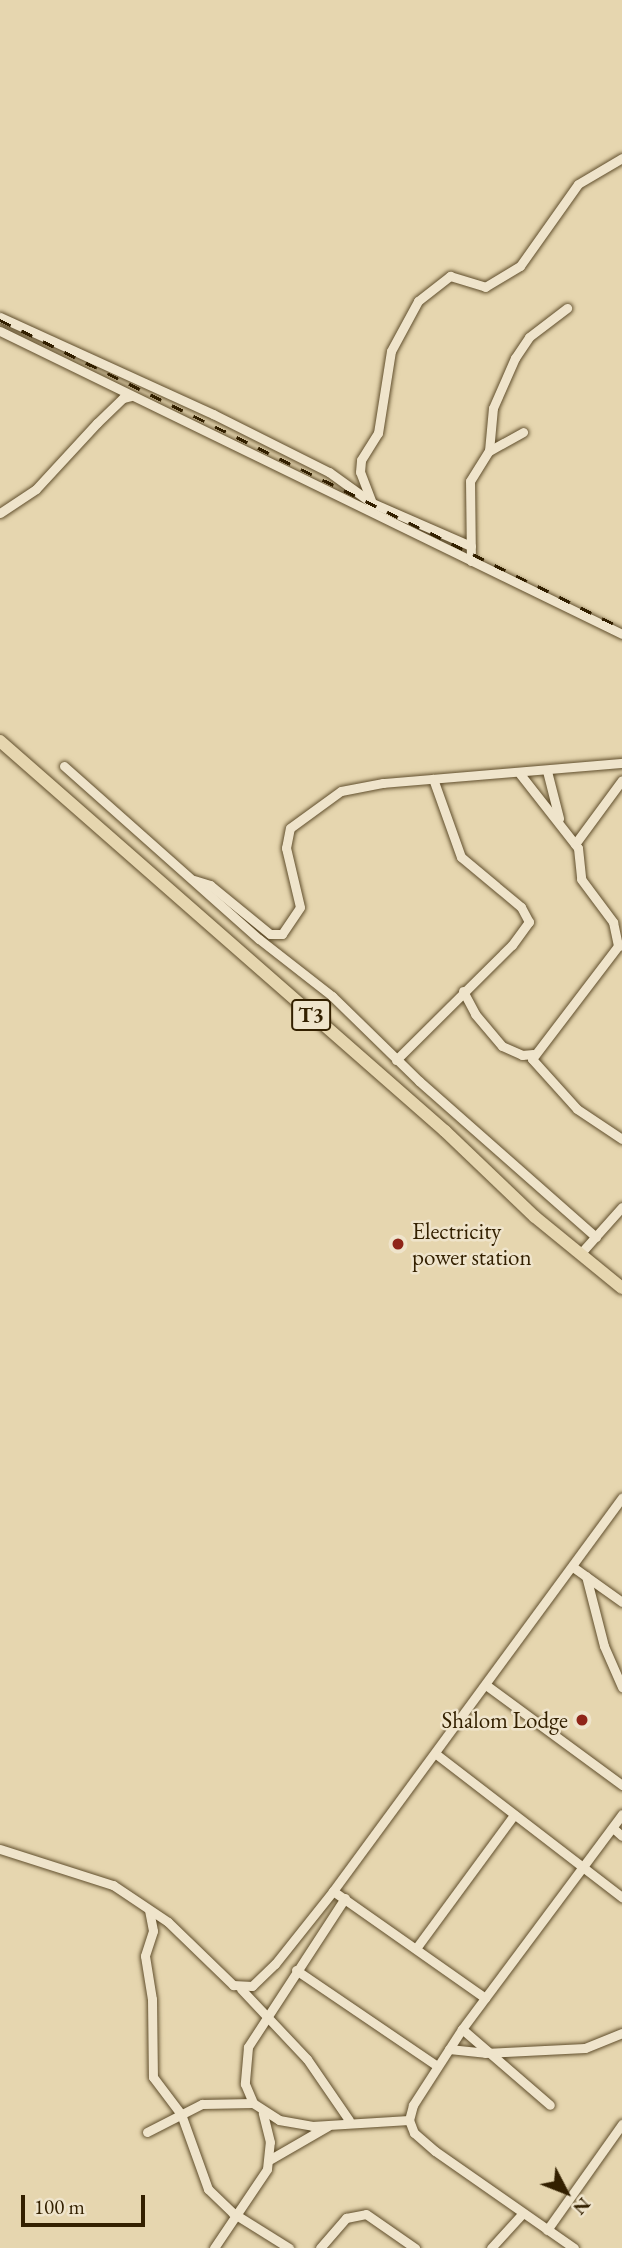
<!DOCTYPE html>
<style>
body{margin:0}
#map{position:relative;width:622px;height:2248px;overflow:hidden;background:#e6d6af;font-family:"EB Garamond",serif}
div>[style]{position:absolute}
.roads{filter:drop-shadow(0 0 2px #604e2c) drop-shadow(0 0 2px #604e2c)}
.minor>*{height:9px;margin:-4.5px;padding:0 4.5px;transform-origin:4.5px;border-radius:4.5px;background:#efe4cb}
.highway>*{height:12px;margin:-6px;padding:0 6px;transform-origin:6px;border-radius:6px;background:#e6d6af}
.rail>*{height:2.5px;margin-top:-1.25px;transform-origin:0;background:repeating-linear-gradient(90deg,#332000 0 12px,transparent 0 24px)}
.dots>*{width:19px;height:19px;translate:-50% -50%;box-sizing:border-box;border:4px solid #efe4cb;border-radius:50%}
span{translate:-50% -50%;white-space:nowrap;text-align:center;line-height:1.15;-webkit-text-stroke:5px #efe4cb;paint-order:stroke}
.shield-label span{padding:2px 5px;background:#efe4cb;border:2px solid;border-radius:5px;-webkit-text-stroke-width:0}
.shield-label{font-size:21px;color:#332000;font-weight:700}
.poi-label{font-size:23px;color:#332000}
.left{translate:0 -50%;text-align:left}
.right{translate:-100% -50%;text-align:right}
.north{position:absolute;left:531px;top:2157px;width:70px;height:70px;-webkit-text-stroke:5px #efe4cb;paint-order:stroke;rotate:132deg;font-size:19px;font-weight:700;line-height:28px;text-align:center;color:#332000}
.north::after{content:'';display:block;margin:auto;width:24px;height:32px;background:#332000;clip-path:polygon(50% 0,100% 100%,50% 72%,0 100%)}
.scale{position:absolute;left:21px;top:2195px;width:124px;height:32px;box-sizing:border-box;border:4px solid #332000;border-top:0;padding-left:9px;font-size:21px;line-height:24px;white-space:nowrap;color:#332000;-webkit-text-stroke:5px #efe4cb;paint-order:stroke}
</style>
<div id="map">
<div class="roads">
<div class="minor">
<i style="left:0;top:317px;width:234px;rotate:24.5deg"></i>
<i style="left:213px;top:414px;width:130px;rotate:26.6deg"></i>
<i style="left:329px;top:472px;width:53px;rotate:35.8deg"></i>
<i style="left:372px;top:503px;width:108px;rotate:23.5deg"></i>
<i style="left:0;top:331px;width:692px;rotate:25.97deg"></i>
<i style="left:489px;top:451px;width:43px;rotate:-84.7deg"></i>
<i style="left:493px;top:408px;width:55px;rotate:-66.3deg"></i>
<i style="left:515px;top:358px;width:25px;rotate:-56deg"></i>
<i style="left:529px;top:337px;width:48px;rotate:-37.3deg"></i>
<i style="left:372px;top:503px;width:33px;rotate:-111deg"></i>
<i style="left:360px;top:472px;width:12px;rotate:-85deg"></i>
<i style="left:361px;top:460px;width:32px;rotate:-58deg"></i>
<i style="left:378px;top:433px;width:83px;rotate:-81deg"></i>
<i style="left:391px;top:351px;width:57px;rotate:-61.6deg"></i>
<i style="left:418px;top:301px;width:41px;rotate:-38deg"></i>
<i style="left:450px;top:276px;width:37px;rotate:17deg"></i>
<i style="left:485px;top:287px;width:41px;rotate:-31deg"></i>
<i style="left:520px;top:266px;width:100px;rotate:-54.7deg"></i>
<i style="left:578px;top:184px;width:51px;rotate:-30.6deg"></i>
<i style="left:0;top:513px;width:43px;rotate:-33.7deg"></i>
<i style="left:36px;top:489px;width:90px;rotate:-47.3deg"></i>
<i style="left:97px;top:423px;width:36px;rotate:-44deg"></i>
<i style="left:123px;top:398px;width:9px;rotate:-13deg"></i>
<i style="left:471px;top:561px;width:80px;rotate:-90.7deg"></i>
<i style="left:470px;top:481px;width:36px;rotate:-58deg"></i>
<i style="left:489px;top:451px;width:39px;rotate:-29deg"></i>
<i style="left:64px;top:766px;width:261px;rotate:41.6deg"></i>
<i style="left:259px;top:939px;width:93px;rotate:38deg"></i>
<i style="left:332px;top:996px;width:122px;rotate:44.3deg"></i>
<i style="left:419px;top:1081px;width:236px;rotate:41.4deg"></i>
<i style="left:547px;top:771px;width:49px;rotate:75.7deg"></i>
<i style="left:520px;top:774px;width:94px;rotate:51.9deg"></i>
<i style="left:578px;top:848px;width:31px;rotate:84deg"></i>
<i style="left:581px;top:879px;width:54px;rotate:53.3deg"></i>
<i style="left:613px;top:922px;width:25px;rotate:78deg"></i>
<i style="left:618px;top:946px;width:142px;rotate:127.3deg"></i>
<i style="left:532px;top:1059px;width:67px;rotate:48deg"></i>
<i style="left:577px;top:1109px;width:54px;rotate:33.7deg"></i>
<i style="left:575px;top:844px;width:79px;rotate:-53.7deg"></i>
<i style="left:194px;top:880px;width:17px;rotate:17deg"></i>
<i style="left:210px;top:885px;width:77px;rotate:39.2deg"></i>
<i style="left:270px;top:934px;width:12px"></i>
<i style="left:282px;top:934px;width:32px;rotate:-56deg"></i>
<i style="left:300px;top:907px;width:61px;rotate:-103.3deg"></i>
<i style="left:286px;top:848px;width:20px;rotate:-79deg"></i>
<i style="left:290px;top:828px;width:63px;rotate:-36deg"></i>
<i style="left:341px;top:791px;width:43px;rotate:-10.8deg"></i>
<i style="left:383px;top:783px;width:240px;rotate:-4.8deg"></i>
<i style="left:463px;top:991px;width:26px;rotate:62deg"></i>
<i style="left:475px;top:1014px;width:42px;rotate:49.8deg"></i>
<i style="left:502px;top:1046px;width:22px;rotate:24deg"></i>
<i style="left:522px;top:1055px;width:11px;rotate:-5deg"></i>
<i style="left:396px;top:1060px;width:163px;rotate:-44.8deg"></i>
<i style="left:512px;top:945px;width:29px;rotate:-54deg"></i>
<i style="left:529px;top:922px;width:17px;rotate:-118deg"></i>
<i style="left:521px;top:907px;width:78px;rotate:-140.2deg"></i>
<i style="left:461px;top:857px;width:83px;rotate:-109.7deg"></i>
<i style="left:580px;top:1254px;width:63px;rotate:-48.2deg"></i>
<i style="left:573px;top:1567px;width:60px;rotate:35.5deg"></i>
<i style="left:586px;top:1576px;width:72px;rotate:75.6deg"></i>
<i style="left:604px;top:1646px;width:45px;rotate:66.3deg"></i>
<i style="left:486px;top:1685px;width:169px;rotate:36.3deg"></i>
<i style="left:436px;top:1754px;width:235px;rotate:37.6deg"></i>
<i style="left:613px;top:1828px;width:12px;rotate:42deg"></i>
<i style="left:0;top:1849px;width:119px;rotate:17.7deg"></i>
<i style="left:113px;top:1885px;width:66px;rotate:33.9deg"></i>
<i style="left:168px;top:1922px;width:91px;rotate:44.1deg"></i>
<i style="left:233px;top:1985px;width:19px;rotate:3deg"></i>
<i style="left:252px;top:1986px;width:32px;rotate:-44deg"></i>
<i style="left:275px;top:1964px;width:93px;rotate:-51.5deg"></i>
<i style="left:333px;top:1891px;width:488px;rotate:-53.7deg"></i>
<i style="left:333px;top:1891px;width:186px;rotate:35.1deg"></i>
<i style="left:345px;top:1898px;width:178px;rotate:123.1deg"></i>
<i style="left:248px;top:2047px;width:37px;rotate:95deg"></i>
<i style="left:245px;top:2084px;width:21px;rotate:67deg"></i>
<i style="left:253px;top:2103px;width:31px;rotate:33deg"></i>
<i style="left:279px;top:2120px;width:34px;rotate:10deg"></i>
<i style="left:312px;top:2126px;width:97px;rotate:-3.5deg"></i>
<i style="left:149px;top:1910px;width:21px;rotate:79deg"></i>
<i style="left:153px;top:1931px;width:26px;rotate:108deg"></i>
<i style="left:145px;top:1956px;width:44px;rotate:80.8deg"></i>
<i style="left:152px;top:1999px;width:78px;rotate:89.3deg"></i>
<i style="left:153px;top:2077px;width:46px;rotate:52.9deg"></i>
<i style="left:181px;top:2114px;width:80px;rotate:70.2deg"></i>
<i style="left:208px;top:2189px;width:35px;rotate:44deg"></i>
<i style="left:233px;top:2213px;width:66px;rotate:32deg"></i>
<i style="left:417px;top:1947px;width:164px;rotate:-53.7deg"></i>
<i style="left:296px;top:1970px;width:171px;rotate:34.2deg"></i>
<i style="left:241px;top:1989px;width:96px;rotate:46.7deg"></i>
<i style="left:307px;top:2059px;width:74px;rotate:55.5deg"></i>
<i style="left:462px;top:2029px;width:116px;rotate:40.8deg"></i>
<i style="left:449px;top:2049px;width:36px;rotate:6deg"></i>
<i style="left:485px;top:2053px;width:100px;rotate:-2.9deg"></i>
<i style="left:585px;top:2048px;width:40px;rotate:-22deg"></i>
<i style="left:147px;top:2132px;width:62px;rotate:-27deg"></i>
<i style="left:202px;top:2104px;width:51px;rotate:-1.1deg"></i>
<i style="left:269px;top:2160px;width:68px;rotate:-30deg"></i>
<i style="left:547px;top:2230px;width:130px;rotate:-54.7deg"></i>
<i style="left:214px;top:2248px;width:95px;rotate:-56.1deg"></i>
<i style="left:267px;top:2169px;width:27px;rotate:-84deg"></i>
<i style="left:270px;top:2142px;width:30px;rotate:-104deg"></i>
<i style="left:320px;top:2248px;width:40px;rotate:-49deg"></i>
<i style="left:346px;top:2218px;width:20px;rotate:-11deg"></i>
<i style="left:366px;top:2214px;width:60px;rotate:34.8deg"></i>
<i style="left:491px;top:2248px;width:47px;rotate:-47.6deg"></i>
<i style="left:574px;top:2248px;width:169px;rotate:-145.1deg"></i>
<i style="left:435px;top:2151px;width:28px;rotate:-139deg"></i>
<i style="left:414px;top:2133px;width:14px;rotate:-111deg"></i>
<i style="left:409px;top:2120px;width:16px;rotate:-75deg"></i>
<i style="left:413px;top:2105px;width:90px;rotate:-57.2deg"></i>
<i style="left:462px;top:2029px;width:268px;rotate:-53.3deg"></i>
</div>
<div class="highway">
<i style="left:0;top:741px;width:592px;rotate:41.23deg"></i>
<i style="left:445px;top:1131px;width:124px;rotate:43.7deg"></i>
<i style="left:535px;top:1217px;width:112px;rotate:39.2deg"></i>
</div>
</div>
<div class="rail">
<i style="left:0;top:320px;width:694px;rotate:26.34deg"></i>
</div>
<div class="dots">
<i style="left:398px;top:1244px;background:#8f2418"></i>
<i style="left:582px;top:1720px;background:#8f2418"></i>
</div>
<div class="shield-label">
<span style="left:311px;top:1015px">T3</span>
</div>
<div class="poi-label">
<span class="left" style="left:412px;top:1244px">Electricity<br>power station</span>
<span class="right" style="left:568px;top:1720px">Shalom Lodge</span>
</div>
<div class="north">N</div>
<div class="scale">100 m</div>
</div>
